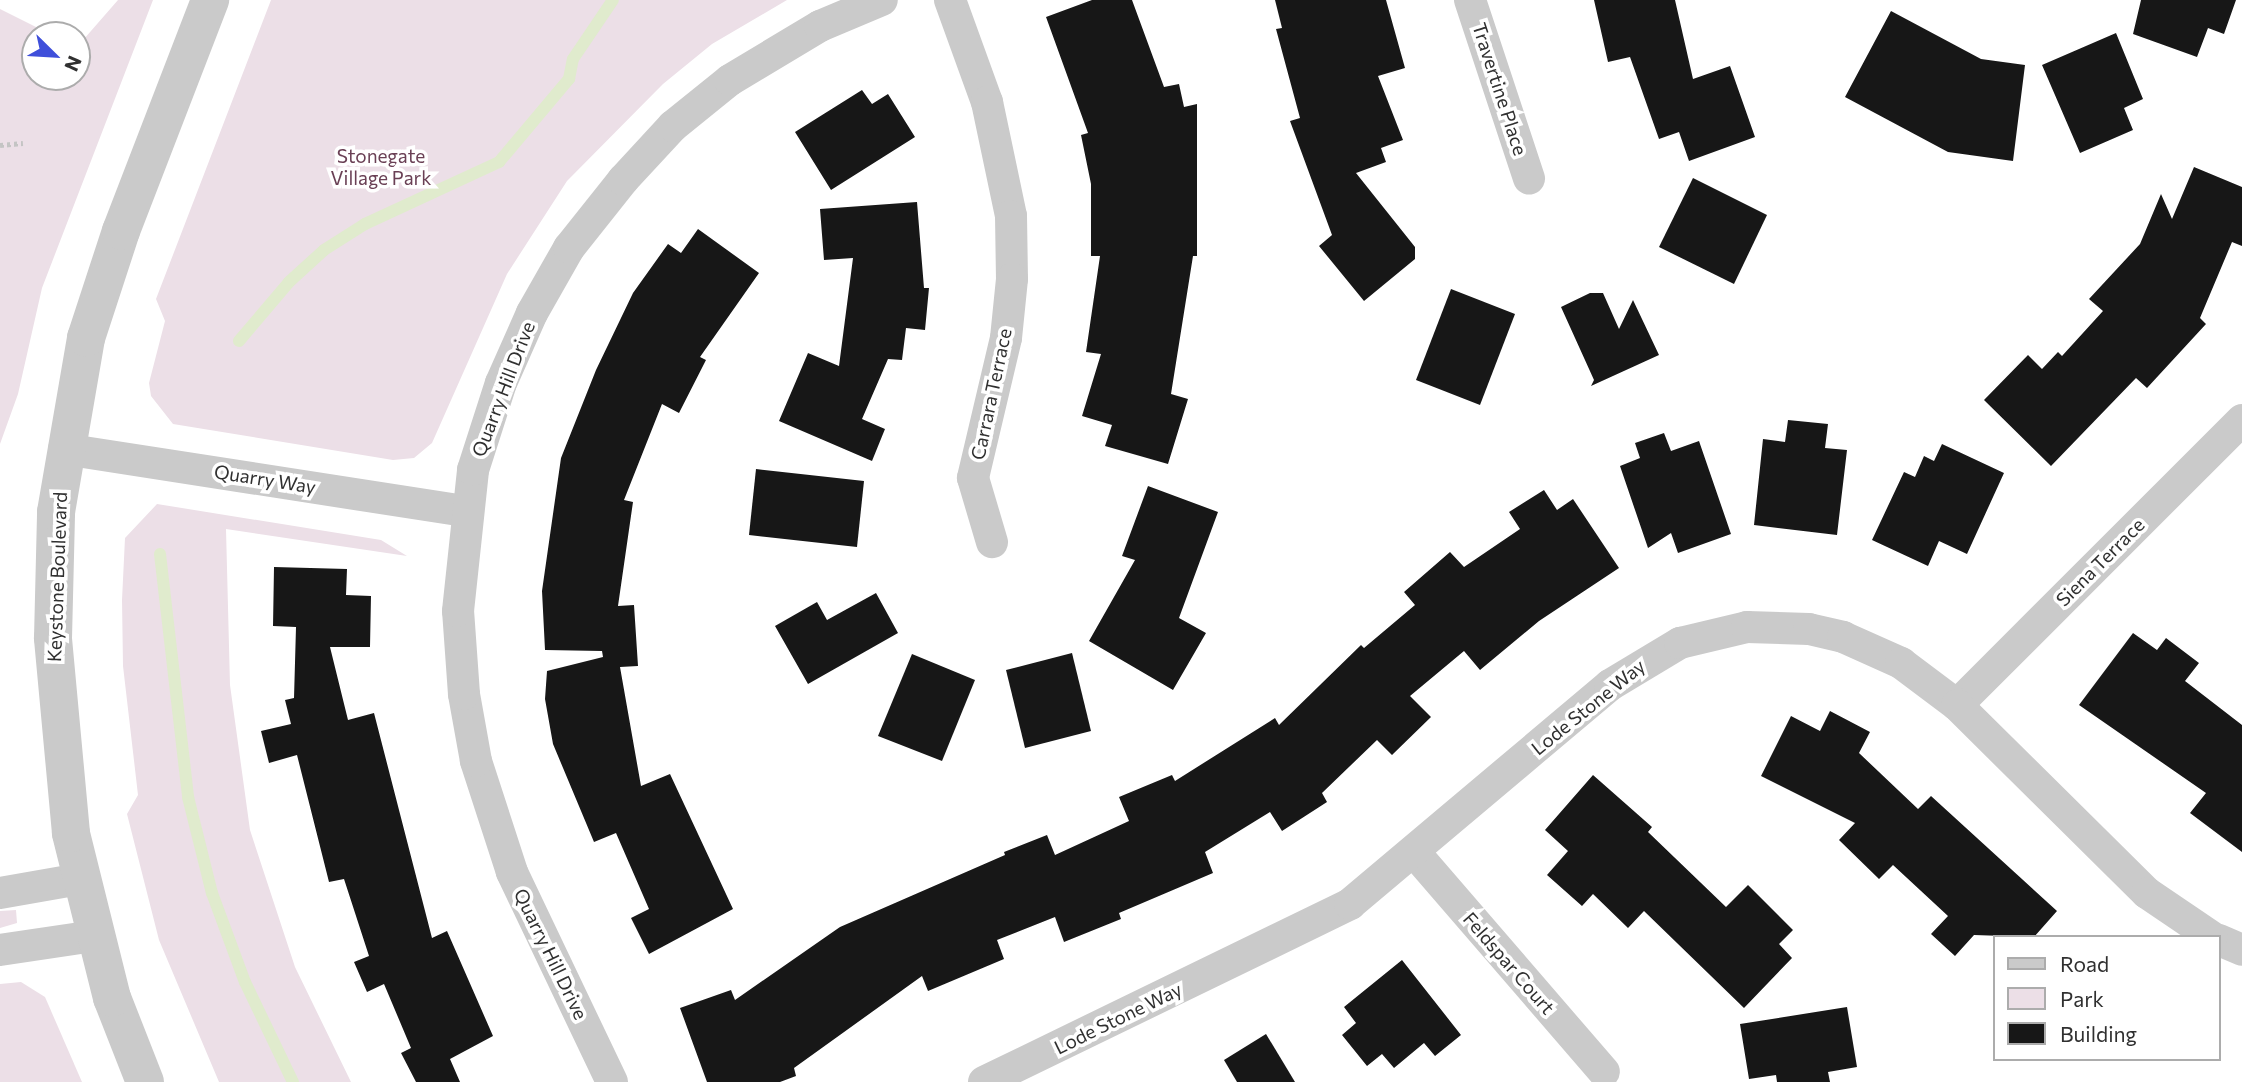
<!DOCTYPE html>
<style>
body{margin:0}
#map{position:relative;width:2242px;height:1082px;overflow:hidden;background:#fff;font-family:Commissioner,sans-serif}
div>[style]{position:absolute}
.green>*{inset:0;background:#ecdfe7}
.stream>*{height:12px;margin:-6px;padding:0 6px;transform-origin:6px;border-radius:6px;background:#e0ebcd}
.building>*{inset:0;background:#171717}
.path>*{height:4.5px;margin-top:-2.25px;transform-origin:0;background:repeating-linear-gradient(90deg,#c4c4c4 0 3.5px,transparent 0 7px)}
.minor>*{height:32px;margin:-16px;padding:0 16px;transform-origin:16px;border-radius:16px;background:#cacaca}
.tertiary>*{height:38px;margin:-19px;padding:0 19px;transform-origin:19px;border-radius:19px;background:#cacaca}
span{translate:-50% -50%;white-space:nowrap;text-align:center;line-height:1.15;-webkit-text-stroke:7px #fff;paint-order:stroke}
.street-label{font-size:19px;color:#303030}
.park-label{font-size:19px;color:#6a4055}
.legend{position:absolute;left:1993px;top:935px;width:228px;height:126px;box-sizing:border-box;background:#fff;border:2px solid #acacac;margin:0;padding:9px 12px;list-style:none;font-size:21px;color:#303030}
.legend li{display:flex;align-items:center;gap:14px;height:35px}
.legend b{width:35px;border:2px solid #acacac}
.north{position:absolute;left:21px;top:21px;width:70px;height:70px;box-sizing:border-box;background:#fff;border:2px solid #acacac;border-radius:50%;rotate:114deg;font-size:19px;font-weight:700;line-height:28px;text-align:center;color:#303030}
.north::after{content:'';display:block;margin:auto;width:24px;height:32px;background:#3f4fda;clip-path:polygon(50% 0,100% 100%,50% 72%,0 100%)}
</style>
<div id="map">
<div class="green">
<i style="clip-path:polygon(118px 0,153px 0,42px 288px,18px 394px,0 444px,0 9px,52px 35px,35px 35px,35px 77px,77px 77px,77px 47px)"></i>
<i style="clip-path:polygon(271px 0,787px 0,712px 44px,663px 84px,567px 181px,507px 274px,432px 443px,414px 458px,393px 460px,173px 424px,151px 396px,149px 383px,165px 321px,156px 299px)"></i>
<i style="clip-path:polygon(157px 504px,381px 540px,407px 556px,226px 529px,230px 685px,250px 830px,295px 967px,351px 1082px,219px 1082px,159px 940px,127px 814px,138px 795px,123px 666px,122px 600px,125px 538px)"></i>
<i style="clip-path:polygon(16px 910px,17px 923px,0 928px,0 911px)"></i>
<i style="clip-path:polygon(21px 982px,45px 997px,82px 1082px,0 1082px,0 984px)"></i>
</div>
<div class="stream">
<i style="left:239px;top:341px;width:77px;rotate:-49.7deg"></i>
<i style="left:289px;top:282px;width:47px;rotate:-42.4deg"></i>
<i style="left:324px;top:250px;width:49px;rotate:-32.4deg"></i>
<i style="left:365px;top:224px;width:148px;rotate:-24.8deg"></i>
<i style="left:499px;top:162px;width:109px;rotate:-49.9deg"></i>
<i style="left:569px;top:79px;width:20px;rotate:-79deg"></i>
<i style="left:573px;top:59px;width:71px;rotate:-55.9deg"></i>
<i style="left:160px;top:554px;width:245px;rotate:83.4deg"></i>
<i style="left:188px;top:797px;width:99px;rotate:76deg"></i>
<i style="left:212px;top:893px;width:95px;rotate:69.7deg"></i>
<i style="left:245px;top:982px;width:111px;rotate:64.4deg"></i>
</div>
<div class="building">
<i style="clip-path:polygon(1092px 0,1132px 0,1164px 87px,1179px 84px,1184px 107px,1197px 104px,1197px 256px,1193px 256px,1171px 394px,1188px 399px,1168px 464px,1105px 446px,1112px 425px,1082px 416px,1101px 354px,1086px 352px,1100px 256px,1091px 256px,1091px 184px,1081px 135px,1088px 133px,1046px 17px)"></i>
<i style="clip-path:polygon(1275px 0,1386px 0,1405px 68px,1378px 76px,1403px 140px,1381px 148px,1386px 162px,1356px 173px,1415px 247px,1415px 259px,1364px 301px,1319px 246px,1332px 235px,1290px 121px,1300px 118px,1276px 29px,1282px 28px)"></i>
<i style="clip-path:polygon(1594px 0,1675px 0,1693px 79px,1730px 66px,1755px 137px,1689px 161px,1679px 132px,1659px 139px,1630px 57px,1608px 62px)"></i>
<i style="clip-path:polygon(2141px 0,2236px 0,2224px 34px,2208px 28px,2197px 57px,2133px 34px)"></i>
<i style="clip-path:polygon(1891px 11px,1981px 59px,2025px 65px,2013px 161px,1948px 152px,1845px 97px)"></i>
<i style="clip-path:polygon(2116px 33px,2143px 99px,2124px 108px,2133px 130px,2080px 153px,2042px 65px)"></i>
<i style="clip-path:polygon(862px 90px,872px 104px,888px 94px,915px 137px,831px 190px,795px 132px)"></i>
<i style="clip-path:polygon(2194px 167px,2242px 187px,2242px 246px,2232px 242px,2200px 318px,2206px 324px,2147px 388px,2136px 378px,2051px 466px,1984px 400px,2028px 355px,2042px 369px,2058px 352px,2062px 356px,2103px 311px,2089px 299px,2140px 244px,2161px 194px,2172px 219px)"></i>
<i style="clip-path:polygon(1693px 178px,1767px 215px,1734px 284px,1659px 247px)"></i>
<i style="clip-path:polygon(917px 202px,924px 288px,929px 288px,925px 330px,906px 328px,902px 360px,888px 359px,862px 419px,885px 429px,872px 461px,779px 421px,808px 353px,839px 366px,853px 258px,824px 260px,820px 209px)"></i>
<i style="clip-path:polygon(698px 229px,759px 273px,700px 357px,706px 360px,679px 413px,662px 404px,624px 500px,633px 502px,618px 606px,634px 605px,638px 666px,620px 667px,641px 786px,670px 774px,733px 909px,649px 954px,631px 918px,649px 909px,616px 833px,594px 842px,553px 744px,545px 699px,547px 671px,603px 657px,602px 651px,545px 650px,542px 591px,561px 458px,596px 370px,633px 293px,668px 244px,681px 253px)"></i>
<i style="clip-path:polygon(1451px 289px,1515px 314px,1480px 405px,1416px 380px)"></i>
<i style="clip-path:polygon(1590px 293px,1603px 293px,1619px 329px,1633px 300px,1659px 355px,1591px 386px,1594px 380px,1561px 307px)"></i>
<i style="clip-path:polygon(1788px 420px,1828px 424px,1825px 448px,1847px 450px,1837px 535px,1754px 525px,1763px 439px,1785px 442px)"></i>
<i style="clip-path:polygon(1664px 433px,1671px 451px,1699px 441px,1731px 534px,1678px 553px,1671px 533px,1648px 548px,1620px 466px,1640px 458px,1635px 443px)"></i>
<i style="clip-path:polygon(1942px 444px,2004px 473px,1967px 554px,1939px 541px,1928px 566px,1872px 540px,1904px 472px,1915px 477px,1924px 456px,1934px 461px)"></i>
<i style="clip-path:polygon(756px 469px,864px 481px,857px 547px,749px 535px)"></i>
<i style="clip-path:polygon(1148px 486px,1218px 512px,1179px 618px,1206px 633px,1173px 690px,1089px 641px,1135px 560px,1122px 556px)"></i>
<i style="clip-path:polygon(1544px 490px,1557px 510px,1573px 499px,1619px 568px,1539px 621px,1480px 670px,1464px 651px,1410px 696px,1431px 717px,1392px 755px,1377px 740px,1322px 793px,1327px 802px,1282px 831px,1270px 812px,1205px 852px,1213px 873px,1119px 913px,1121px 919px,1064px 942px,1055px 917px,997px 940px,1004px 959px,928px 991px,922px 976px,794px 1068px,796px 1076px,780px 1082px,707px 1082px,680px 1008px,731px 990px,735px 1000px,840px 927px,1005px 855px,1004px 852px,1047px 835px,1055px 855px,1129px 821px,1119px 797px,1172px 775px,1175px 781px,1275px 718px,1279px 725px,1361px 645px,1364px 648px,1415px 605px,1404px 592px,1450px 552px,1464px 567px,1520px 529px,1509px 512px)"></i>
<i style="clip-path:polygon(274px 567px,347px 569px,346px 595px,371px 596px,370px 647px,330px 647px,348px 720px,374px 713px,432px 938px,447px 931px,493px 1036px,450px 1059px,460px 1082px,416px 1082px,401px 1053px,411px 1048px,384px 984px,367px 992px,354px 962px,369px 956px,344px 879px,329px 882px,297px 755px,269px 763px,261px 731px,291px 724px,285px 700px,294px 698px,296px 627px,273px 626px)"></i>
<i style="clip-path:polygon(876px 593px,898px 633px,808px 684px,775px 626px,817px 602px,827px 620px)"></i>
<i style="clip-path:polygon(2133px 633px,2157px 650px,2166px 638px,2199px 663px,2185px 681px,2242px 725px,2242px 852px,2190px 813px,2206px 793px,2079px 705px)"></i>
<i style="clip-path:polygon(1072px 653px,1091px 731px,1025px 748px,1006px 670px)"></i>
<i style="clip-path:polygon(912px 654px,975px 680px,942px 761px,878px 736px)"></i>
<i style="clip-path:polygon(1830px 711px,1870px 732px,1859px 753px,1918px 809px,1931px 796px,2057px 911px,2034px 937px,1974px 935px,1955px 956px,1931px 934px,1948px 916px,1893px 865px,1879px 879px,1839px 840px,1855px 823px,1761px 776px,1791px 716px,1820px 731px)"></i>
<i style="clip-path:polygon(1593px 775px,1652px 827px,1648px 832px,1726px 907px,1748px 885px,1793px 930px,1779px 944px,1792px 958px,1744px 1008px,1644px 911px,1628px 928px,1593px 894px,1582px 906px,1547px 875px,1568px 851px,1545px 830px)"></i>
<i style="clip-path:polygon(1402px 960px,1461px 1035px,1435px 1056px,1424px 1043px,1394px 1068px,1382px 1054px,1367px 1066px,1342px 1035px,1356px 1023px,1344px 1007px)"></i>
<i style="clip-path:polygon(1847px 1007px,1857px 1067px,1828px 1072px,1830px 1082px,1777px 1082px,1776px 1075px,1749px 1079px,1740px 1024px)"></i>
<i style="clip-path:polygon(1266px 1034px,1295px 1082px,1237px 1082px,1224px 1060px)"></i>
</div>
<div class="path">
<i style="left:0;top:145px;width:23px;rotate:-5deg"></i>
</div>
<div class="minor">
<i style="left:950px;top:0;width:109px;rotate:70.1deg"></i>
<i style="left:987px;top:102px;width:116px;rotate:78.1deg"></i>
<i style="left:1011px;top:216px;width:63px;rotate:89.1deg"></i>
<i style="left:1012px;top:279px;width:59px;rotate:95.8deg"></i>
<i style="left:1006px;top:338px;width:144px;rotate:103.3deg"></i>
<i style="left:973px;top:478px;width:67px;rotate:73.5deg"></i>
<i style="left:1470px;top:0;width:188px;rotate:71.7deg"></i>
<i style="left:64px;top:449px;width:407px;rotate:8.8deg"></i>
<i style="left:1957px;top:705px;width:403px;rotate:-45deg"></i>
<i style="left:1415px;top:853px;width:289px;rotate:49.2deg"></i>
<i style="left:0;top:893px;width:81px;rotate:-9.9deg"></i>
<i style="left:2219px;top:940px;width:25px;rotate:23deg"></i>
<i style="left:0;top:950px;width:95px;rotate:-8.5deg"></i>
<i style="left:612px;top:1082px;width:233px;rotate:-115.5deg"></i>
<i style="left:512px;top:872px;width:117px;rotate:-108deg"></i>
<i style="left:476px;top:761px;width:68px;rotate:-100.2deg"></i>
<i style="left:464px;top:694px;width:83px;rotate:-94.1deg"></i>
<i style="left:458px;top:611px;width:142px;rotate:-83.9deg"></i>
<i style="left:473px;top:470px;width:91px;rotate:-72.2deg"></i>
<i style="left:501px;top:383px;width:77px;rotate:-66.1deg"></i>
<i style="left:532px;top:313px;width:75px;rotate:-60.4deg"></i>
<i style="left:569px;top:248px;width:87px;rotate:-51.5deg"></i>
<i style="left:623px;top:180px;width:74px;rotate:-47.2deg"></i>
<i style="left:673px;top:126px;width:73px;rotate:-38.9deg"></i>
<i style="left:730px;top:80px;width:105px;rotate:-31deg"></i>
<i style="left:820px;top:26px;width:67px;rotate:-22.8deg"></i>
<i style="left:984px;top:1082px;width:407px;rotate:-25.9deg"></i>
<i style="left:1350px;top:904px;width:340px;rotate:-40.1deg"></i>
<i style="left:1610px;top:685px;width:82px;rotate:-31deg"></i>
<i style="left:1680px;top:643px;width:69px;rotate:-13.4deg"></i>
<i style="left:1747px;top:627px;width:62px;rotate:1.8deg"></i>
<i style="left:1809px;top:629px;width:35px;rotate:13deg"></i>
<i style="left:1843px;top:637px;width:64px;rotate:24.1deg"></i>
<i style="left:1901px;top:663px;width:70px;rotate:36.9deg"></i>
<i style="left:1957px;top:705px;width:267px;rotate:44.7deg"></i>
<i style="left:2147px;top:893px;width:78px;rotate:34.1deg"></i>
</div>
<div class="tertiary">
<i style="left:145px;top:1082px;width:90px;rotate:-111.4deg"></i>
<i style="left:112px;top:998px;width:170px;rotate:-104deg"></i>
<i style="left:71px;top:833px;width:196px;rotate:-95.3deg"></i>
<i style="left:53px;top:638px;width:126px;rotate:-88.6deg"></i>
<i style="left:56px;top:512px;width:177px;rotate:-80.2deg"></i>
<i style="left:86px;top:338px;width:113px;rotate:-71.9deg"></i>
<i style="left:121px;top:231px;width:248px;rotate:-68.9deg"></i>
</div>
<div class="street-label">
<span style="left:1500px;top:89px;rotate:72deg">Travertine Place</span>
<span style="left:503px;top:389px;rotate:-69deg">Quarry Hill Drive</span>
<span style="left:991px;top:394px;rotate:-78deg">Carrara Terrace</span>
<span style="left:265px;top:479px;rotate:9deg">Quarry Way</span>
<span style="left:2100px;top:562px;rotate:-45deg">Siena Terrace</span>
<span style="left:57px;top:577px;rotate:-88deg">Keystone Boulevard</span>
<span style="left:1588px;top:707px;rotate:-39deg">Lode Stone Way</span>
<span style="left:551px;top:954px;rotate:64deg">Quarry Hill Drive</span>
<span style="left:1509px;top:963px;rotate:49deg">Feldspar Court</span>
<span style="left:1118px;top:1018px;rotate:-26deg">Lode Stone Way</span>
</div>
<div class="park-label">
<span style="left:381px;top:167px">Stonegate<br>Village Park</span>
</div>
<ul class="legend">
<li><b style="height:9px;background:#cacaca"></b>Road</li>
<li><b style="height:19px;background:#ecdfe7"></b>Park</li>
<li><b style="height:19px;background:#171717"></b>Building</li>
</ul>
<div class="north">N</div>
</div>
